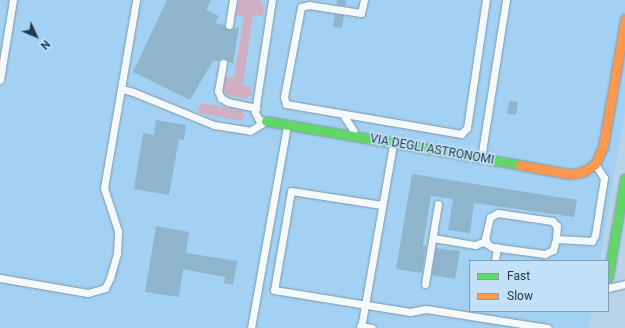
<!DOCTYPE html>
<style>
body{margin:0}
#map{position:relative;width:625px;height:328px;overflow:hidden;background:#b7d4e9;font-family:Roboto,sans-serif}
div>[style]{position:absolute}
.built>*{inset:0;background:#a3d1f3}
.green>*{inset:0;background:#d0afc5}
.building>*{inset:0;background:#8fb5cc}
.roads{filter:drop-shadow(0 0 1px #8197a8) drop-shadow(0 0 1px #8197a8)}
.lane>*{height:7px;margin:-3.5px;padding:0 3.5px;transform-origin:3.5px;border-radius:3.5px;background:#f4f9fc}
.fast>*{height:9px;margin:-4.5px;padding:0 4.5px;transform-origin:4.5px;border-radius:4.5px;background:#63d668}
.slow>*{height:9px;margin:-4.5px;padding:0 4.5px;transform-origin:4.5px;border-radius:4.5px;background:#ff974d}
span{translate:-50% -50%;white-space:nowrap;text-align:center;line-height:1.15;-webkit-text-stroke:3.5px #c2e1f9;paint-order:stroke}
.street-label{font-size:12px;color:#253a49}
.legend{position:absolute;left:469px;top:260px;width:140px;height:52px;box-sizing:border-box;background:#c2e1f9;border:1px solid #839eb3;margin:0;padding:5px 7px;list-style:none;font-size:12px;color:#253a49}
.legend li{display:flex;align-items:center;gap:8px;height:20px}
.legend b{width:20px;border:1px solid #839eb3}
.north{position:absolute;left:16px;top:16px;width:40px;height:40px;-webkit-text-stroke:3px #c2e1f9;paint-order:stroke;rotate:134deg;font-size:11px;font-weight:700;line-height:16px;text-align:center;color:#253a49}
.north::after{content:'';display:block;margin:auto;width:14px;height:18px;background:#253a49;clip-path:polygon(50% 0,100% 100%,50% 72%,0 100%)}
</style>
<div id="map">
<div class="built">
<i style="clip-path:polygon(0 0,625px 0,625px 111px,600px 261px,470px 261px,470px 311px,592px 311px,589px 328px,0 328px)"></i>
</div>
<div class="green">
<i style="clip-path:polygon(239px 0,260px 0,264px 6px,263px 16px,253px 15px,243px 85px,252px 87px,251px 95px,245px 99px,227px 95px,222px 87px,225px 77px,234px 77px,244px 16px,235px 15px)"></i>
<i style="clip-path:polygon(202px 103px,242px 111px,245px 117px,240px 121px,200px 113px,197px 110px)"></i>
</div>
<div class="building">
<i style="clip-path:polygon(167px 0,211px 0,206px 10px,219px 16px,215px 23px,224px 25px,228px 30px,239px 27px,233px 64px,223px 58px,218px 61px,213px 61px,190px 100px,133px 72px)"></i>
<i style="clip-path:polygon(337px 0,346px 0,345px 6px,336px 4px)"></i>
<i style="clip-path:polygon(335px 14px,344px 15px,342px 28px,333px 27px)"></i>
<i style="clip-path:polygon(509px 101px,518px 102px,516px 115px,507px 114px)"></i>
<i style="clip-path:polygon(156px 120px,186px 125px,184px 140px,179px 139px,169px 195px,134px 189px,143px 133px,154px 135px)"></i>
<i style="clip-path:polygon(412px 174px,577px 200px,574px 217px,474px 203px,470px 233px,448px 230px,453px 199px,431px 196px,423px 246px,426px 246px,422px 273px,396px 269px)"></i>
<i style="clip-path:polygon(156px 226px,189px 232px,186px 253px,237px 261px,233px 285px,224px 283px,225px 277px,183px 269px,179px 297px,145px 292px)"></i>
<i style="clip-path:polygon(436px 248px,460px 251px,455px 279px,432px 275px)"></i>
</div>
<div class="roads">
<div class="lane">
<i style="left:364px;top:0;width:13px;rotate:103deg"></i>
<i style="left:361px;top:13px;width:53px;rotate:-171.3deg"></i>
<i style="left:309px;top:5px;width:8px;rotate:166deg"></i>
<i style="left:301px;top:7px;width:92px;rotate:100.7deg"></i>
<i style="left:284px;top:97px;width:7px;rotate:74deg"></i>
<i style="left:286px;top:104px;width:178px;rotate:9.7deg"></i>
<i style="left:461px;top:134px;width:8px;rotate:-45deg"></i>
<i style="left:467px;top:128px;width:129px;rotate:-81.6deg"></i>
<i style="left:229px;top:25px;width:25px;rotate:-81deg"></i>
<i style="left:223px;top:63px;width:28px;rotate:100deg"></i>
<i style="left:218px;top:91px;width:8px;rotate:67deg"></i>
<i style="left:221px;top:98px;width:8px;rotate:30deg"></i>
<i style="left:228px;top:102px;width:29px;rotate:12deg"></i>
<i style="left:0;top:80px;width:81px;rotate:-80.8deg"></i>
<i style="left:122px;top:89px;width:11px;rotate:15deg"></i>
<i style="left:133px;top:92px;width:87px;rotate:22.2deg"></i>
<i style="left:214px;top:125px;width:36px;rotate:9deg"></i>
<i style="left:250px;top:131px;width:19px;rotate:-32deg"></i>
<i style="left:344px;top:116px;width:17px;rotate:57deg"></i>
<i style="left:353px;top:130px;width:5px;rotate:79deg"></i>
<i style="left:266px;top:121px;width:7px;rotate:-172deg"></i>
<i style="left:259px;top:120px;width:9px;rotate:-117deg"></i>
<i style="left:255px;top:112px;width:113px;rotate:-81.4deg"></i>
<i style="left:481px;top:158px;width:160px;rotate:-81deg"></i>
<i style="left:382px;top:205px;width:92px;rotate:-171.3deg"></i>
<i style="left:291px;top:191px;width:100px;rotate:99.7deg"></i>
<i style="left:274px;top:290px;width:138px;rotate:9.2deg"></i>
<i style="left:410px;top:312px;width:16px;rotate:-11deg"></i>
<i style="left:426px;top:309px;width:123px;rotate:8.9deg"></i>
<i style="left:433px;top:238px;width:43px;rotate:9.5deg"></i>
<i style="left:475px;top:245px;width:12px;rotate:-20deg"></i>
<i style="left:556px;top:239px;width:13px;rotate:-86deg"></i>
<i style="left:557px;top:226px;width:7px;rotate:-135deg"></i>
<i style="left:552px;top:221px;width:55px;rotate:-171.6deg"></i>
<i style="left:498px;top:213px;width:9px;rotate:153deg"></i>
<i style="left:490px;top:217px;width:22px;rotate:103deg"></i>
<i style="left:485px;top:238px;width:6px;rotate:72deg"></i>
<i style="left:487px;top:244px;width:6px;rotate:31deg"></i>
<i style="left:492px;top:247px;width:53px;rotate:7.5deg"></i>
<i style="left:545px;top:254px;width:9px;rotate:-27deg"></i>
<i style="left:553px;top:250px;width:11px;rotate:-75deg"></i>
<i style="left:556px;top:239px;width:36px;rotate:3deg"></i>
<i style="left:592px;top:241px;width:7px;rotate:-63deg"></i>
<i style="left:595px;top:235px;width:58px;rotate:-81deg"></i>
<i style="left:604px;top:178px;width:17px;rotate:-123deg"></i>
<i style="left:495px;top:261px;width:14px;rotate:-82deg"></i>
<i style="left:0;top:278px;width:89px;rotate:9.7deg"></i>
<i style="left:88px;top:293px;width:18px;rotate:-16deg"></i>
<i style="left:105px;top:288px;width:11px;rotate:-63deg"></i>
<i style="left:110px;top:278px;width:26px;rotate:-74deg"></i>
<i style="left:117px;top:253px;width:22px;rotate:-87deg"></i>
<i style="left:118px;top:231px;width:45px;rotate:-108deg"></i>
<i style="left:104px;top:188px;width:191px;rotate:-80.3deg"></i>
<i style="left:425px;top:284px;width:81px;rotate:-80.8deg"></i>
<i style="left:608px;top:288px;width:17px;rotate:-13deg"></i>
<i style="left:360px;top:326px;width:12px;rotate:9deg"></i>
<i style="left:251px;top:328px;width:206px;rotate:-79.9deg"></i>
<i style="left:361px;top:328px;width:186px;rotate:-80.1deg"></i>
</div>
<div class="fast">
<i style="left:266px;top:121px;width:258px;rotate:9.8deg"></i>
<i style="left:608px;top:277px;width:100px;rotate:-80.3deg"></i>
</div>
<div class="slow">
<i style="left:520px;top:165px;width:50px;rotate:10.4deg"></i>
<i style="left:569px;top:174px;width:14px;rotate:-8deg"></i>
<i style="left:583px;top:172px;width:14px;rotate:-34deg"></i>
<i style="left:595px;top:164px;width:19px;rotate:-65deg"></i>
<i style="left:603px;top:147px;width:130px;rotate:-80.2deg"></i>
</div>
</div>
<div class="street-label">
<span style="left:432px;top:150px;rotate:10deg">VIA DEGLI ASTRONOMI</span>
</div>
<ul class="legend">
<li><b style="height:5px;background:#63d668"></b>Fast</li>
<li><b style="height:5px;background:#ff974d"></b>Slow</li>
</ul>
<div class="north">N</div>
</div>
